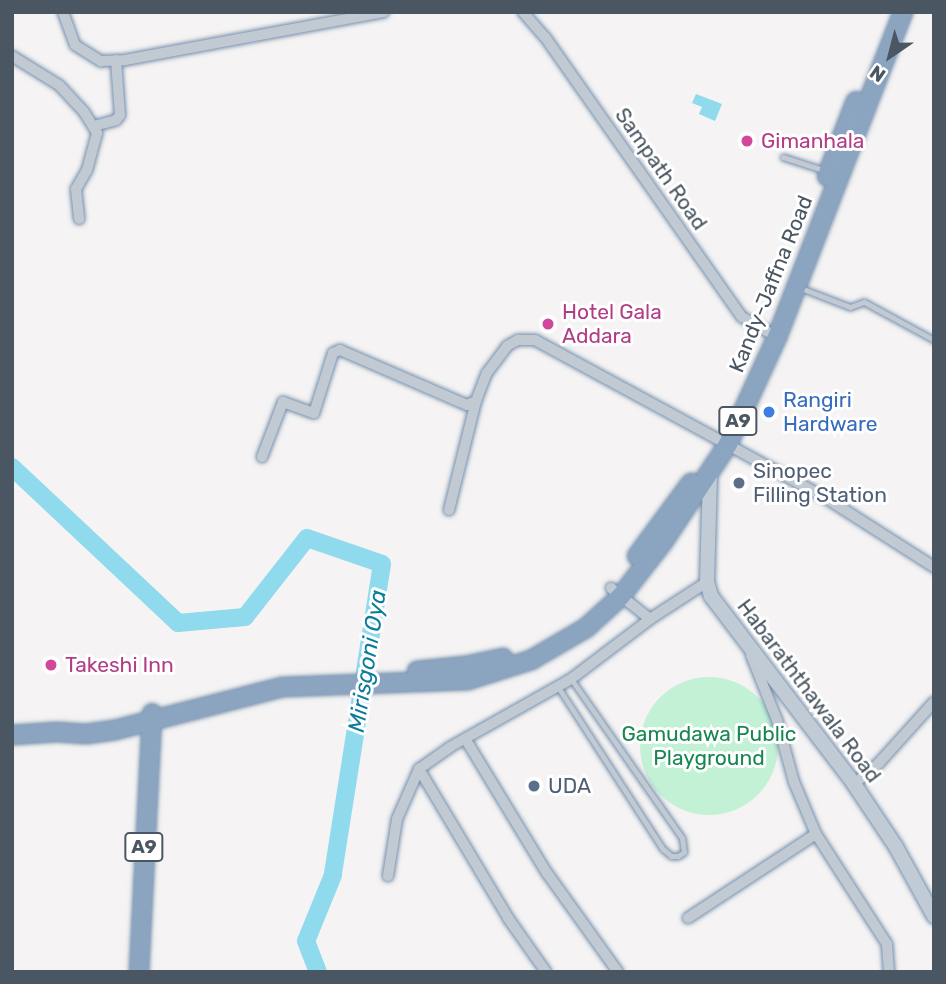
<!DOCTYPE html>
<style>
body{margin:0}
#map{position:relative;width:946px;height:984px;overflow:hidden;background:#f5f3f3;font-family:Rubik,sans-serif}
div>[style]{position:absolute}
.green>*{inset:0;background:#c3f1d5}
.round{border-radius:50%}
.water>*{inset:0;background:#90daee}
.river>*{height:18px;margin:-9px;padding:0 9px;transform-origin:9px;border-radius:9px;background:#90daee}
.roads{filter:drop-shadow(0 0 2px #7690ad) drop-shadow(0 0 2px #7690ad)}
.lane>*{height:5px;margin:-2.5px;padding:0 2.5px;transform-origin:2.5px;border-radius:2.5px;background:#c1cad2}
.street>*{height:10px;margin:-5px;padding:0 5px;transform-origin:5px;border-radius:5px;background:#c1cad2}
.secondary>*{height:14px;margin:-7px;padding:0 7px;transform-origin:7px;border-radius:7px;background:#c1cbd6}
.highway>*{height:18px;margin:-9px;padding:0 9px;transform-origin:9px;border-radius:9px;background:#8ba5c1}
.dots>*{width:19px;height:19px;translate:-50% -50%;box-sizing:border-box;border:4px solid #fff;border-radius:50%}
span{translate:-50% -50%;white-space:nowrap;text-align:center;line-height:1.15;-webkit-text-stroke:6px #fff;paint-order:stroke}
.shield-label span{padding:2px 5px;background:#fff;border:2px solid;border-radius:5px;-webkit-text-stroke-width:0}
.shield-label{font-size:19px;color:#4a5661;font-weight:700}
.hotel-label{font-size:21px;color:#b23c85}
.left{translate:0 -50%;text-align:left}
.street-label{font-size:21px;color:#4a5661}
.shop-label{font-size:21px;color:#366cbe}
.service-label{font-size:21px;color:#4e5e75}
.park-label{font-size:21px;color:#17864f}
.water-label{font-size:23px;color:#0c7c9b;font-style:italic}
.frame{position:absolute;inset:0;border:14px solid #4a5661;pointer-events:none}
.north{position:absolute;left:855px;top:21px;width:70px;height:70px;-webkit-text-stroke:5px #fff;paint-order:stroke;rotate:215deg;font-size:19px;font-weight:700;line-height:28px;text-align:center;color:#4a5661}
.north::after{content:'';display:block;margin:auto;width:24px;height:32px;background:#4a5661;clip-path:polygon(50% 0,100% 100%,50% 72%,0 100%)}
</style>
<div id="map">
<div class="green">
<i class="round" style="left:640px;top:677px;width:138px;height:138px"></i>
</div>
<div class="water">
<i style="clip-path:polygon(696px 94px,722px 104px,715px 121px,699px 114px,702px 107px,692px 103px)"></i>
</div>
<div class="river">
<i style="left:12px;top:467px;width:228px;rotate:43.2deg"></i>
<i style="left:178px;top:623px;width:67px;rotate:-5.1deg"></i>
<i style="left:245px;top:617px;width:100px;rotate:-51.9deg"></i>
<i style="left:307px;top:538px;width:79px;rotate:19.1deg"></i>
<i style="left:382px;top:564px;width:315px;rotate:99deg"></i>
<i style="left:333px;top:875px;width:71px;rotate:112.2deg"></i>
<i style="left:306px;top:941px;width:33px;rotate:69deg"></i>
</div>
<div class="roads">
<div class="lane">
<i style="left:783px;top:157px;width:45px;rotate:18deg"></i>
<i style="left:798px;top:287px;width:56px;rotate:21deg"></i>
<i style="left:850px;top:307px;width:15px;rotate:-20deg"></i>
<i style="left:864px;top:302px;width:80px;rotate:28.5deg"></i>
<i style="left:558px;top:687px;width:193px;rotate:57.1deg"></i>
<i style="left:663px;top:849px;width:11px;rotate:41deg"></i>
<i style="left:671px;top:856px;width:7px"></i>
<i style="left:678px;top:856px;width:7px;rotate:-34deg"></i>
<i style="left:684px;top:852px;width:14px;rotate:-98deg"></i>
<i style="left:682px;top:838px;width:194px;rotate:-124.9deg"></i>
</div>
<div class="street">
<i style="left:63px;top:12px;width:35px;rotate:70deg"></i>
<i style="left:75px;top:45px;width:31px;rotate:32deg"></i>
<i style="left:101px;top:61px;width:24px;rotate:-2deg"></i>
<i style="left:125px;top:60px;width:263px;rotate:-10.5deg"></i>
<i style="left:523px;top:12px;width:33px;rotate:49deg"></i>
<i style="left:545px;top:37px;width:342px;rotate:54.9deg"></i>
<i style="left:742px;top:317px;width:40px;rotate:29.7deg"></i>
<i style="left:12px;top:56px;width:55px;rotate:31.7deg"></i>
<i style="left:59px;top:85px;width:37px;rotate:47deg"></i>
<i style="left:84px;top:112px;width:25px;rotate:58deg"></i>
<i style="left:97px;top:133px;width:38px;rotate:105deg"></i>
<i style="left:87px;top:170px;width:22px;rotate:120deg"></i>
<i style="left:76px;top:189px;width:30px;rotate:84deg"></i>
<i style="left:94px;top:126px;width:23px;rotate:-15deg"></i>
<i style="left:116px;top:120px;width:6px;rotate:-51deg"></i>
<i style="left:120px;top:115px;width:55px;rotate:-94.2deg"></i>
<i style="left:262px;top:457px;width:59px;rotate:-69.1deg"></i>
<i style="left:283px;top:402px;width:33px;rotate:20deg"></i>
<i style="left:314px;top:413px;width:63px;rotate:-72.4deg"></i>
<i style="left:333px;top:353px;width:8px;rotate:-23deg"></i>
<i style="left:340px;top:350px;width:138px;rotate:23.4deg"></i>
<i style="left:467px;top:405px;width:10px;rotate:-24deg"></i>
<i style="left:476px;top:401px;width:30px;rotate:-69deg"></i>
<i style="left:487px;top:373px;width:34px;rotate:-53deg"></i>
<i style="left:507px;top:346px;width:13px;rotate:-29deg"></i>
<i style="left:518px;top:340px;width:17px"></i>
<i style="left:535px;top:340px;width:325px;rotate:28.5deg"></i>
<i style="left:821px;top:495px;width:134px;rotate:32.5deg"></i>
<i style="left:449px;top:510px;width:112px;rotate:-76.1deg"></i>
<i style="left:611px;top:588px;width:50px;rotate:38.5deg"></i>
<i style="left:751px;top:655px;width:70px;rotate:68.2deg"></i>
<i style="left:777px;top:720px;width:64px;rotate:74.7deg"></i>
<i style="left:794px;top:782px;width:56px;rotate:67.1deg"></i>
<i style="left:816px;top:834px;width:131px;rotate:57.2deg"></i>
<i style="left:887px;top:944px;width:28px;rotate:86deg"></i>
<i style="left:466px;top:740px;width:156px;rotate:58.7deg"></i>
<i style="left:547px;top:873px;width:122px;rotate:54.4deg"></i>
<i style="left:419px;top:769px;width:174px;rotate:59.1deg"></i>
<i style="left:508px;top:918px;width:66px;rotate:54.9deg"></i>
<i style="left:854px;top:784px;width:33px;rotate:-40deg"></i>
<i style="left:879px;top:763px;width:82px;rotate:-48deg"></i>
<i style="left:388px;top:876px;width:58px;rotate:-81deg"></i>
<i style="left:397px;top:819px;width:55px;rotate:-66.3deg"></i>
<i style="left:419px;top:769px;width:38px;rotate:-35deg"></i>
<i style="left:450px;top:747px;width:139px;rotate:-29.3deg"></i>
<i style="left:571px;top:679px;width:99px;rotate:-37.2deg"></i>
<i style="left:650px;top:619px;width:68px;rotate:-33deg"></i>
<i style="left:688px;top:918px;width:153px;rotate:-33.3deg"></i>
</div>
<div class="secondary">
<i style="left:710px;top:475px;width:107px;rotate:91.6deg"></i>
<i style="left:707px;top:582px;width:15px;rotate:74deg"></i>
<i style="left:711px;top:596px;width:236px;rotate:52.7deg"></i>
<i style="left:854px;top:784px;width:76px;rotate:56.3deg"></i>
<i style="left:896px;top:847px;width:79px;rotate:61.2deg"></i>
</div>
<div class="highway">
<i style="left:827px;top:176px;width:80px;rotate:-68.9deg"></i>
<i style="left:637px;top:556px;width:91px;rotate:-53.5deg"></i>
<i style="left:417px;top:671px;width:49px;rotate:-5.8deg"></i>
<i style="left:466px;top:666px;width:38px;rotate:-12deg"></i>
<i style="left:12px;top:735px;width:45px;rotate:-3.8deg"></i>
<i style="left:57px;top:732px;width:29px;rotate:4deg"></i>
<i style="left:86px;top:734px;width:29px;rotate:-8deg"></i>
<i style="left:115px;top:730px;width:173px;rotate:-14.4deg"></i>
<i style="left:283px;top:687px;width:185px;rotate:-2.2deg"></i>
<i style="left:468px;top:680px;width:66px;rotate:-17.6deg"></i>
<i style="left:531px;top:660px;width:64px;rotate:-30.2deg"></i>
<i style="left:586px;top:628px;width:47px;rotate:-42.4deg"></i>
<i style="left:621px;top:596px;width:68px;rotate:-52.1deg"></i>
<i style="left:663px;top:542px;width:118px;rotate:-56.4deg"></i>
<i style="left:728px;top:444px;width:118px;rotate:-65.4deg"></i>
<i style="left:777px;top:337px;width:349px;rotate:-68.8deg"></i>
<i style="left:139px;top:972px;width:259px;rotate:-87.1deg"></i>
</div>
</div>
<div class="dots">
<i style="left:747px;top:141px;background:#d1479c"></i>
<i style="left:548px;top:324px;background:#d1479c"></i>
<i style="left:769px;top:412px;background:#3f7fe0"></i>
<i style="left:739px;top:483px;background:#5c6f8a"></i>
<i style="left:51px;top:665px;background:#d1479c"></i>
<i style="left:534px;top:786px;background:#5c6f8a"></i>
</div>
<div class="shield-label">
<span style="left:738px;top:421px">A9</span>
<span style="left:144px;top:847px">A9</span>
</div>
<div class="hotel-label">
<span class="left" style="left:761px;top:141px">Gimanhala</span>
<span class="left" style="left:562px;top:324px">Hotel Gala<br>Addara</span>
<span class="left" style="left:65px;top:665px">Takeshi Inn</span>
</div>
<div class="street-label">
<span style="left:661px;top:169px;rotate:55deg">Sampath Road</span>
<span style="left:771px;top:284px;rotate:-68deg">Kandy-Jaffna Road</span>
<span style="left:809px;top:691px;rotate:53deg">Habaraththawala Road</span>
</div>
<div class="shop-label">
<span class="left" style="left:783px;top:412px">Rangiri<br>Hardware</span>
</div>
<div class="service-label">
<span class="left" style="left:753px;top:483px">Sinopec<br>Filling Station</span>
<span class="left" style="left:548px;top:786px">UDA</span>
</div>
<div class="park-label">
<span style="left:709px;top:746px">Gamudawa Public<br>Playground</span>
</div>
<div class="water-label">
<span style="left:367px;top:661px;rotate:-81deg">Mirisgoni Oya</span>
</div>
<div class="frame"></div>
<div class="north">N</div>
</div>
